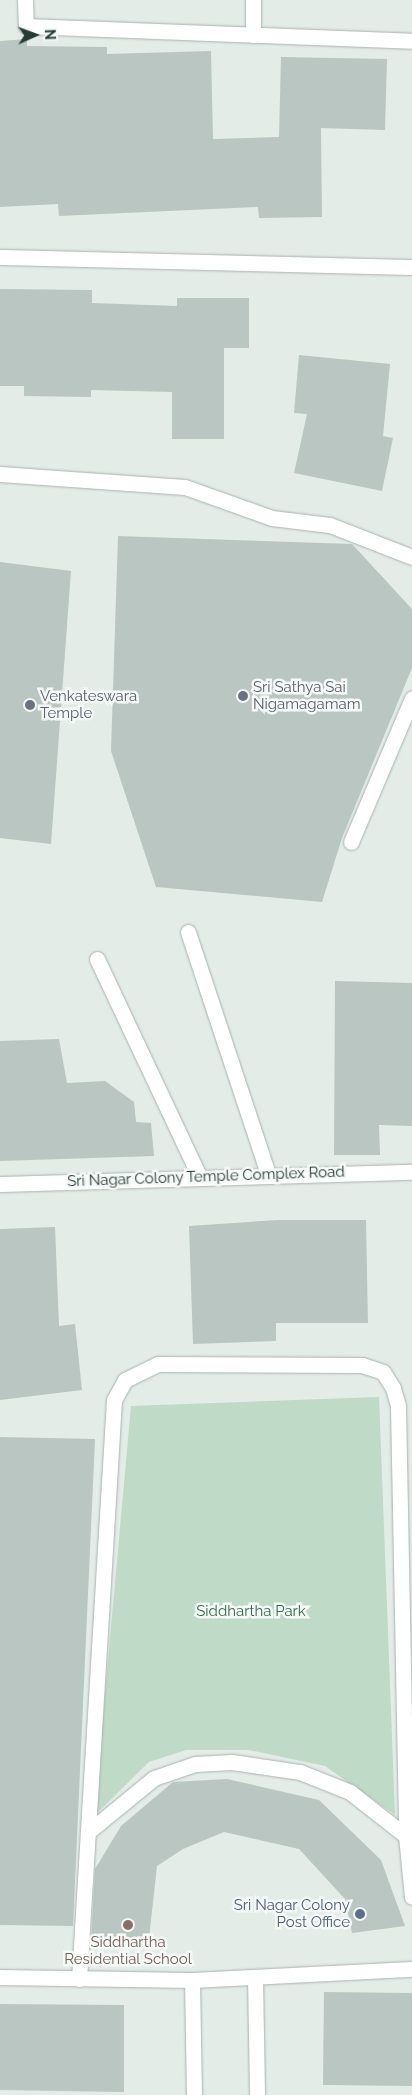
<!DOCTYPE html>
<style>
body{margin:0}
#map{position:relative;width:412px;height:2095px;overflow:hidden;background:#e4ece8;font-family:Raleway,sans-serif}
div>[style]{position:absolute}
.green>*{inset:0;background:#bfdac6}
.building>*{inset:0;background:#b9c6c1}
.roads{filter:drop-shadow(0 0 1px #a7b3af) drop-shadow(0 0 1px #a7b3af)}
.minor>*{height:15px;margin:-7.5px;padding:0 7.5px;transform-origin:7.5px;border-radius:7.5px;background:#fff}
.dots>*{width:14px;height:14px;translate:-50% -50%;box-sizing:border-box;border:2px solid #f4f8f6;border-radius:50%}
span{translate:-50% -50%;white-space:nowrap;text-align:center;line-height:1.15;-webkit-text-stroke:5px #f4f8f6;paint-order:stroke}
.worship-label{font-size:15px;color:#5b616d}
.left{translate:0 -50%;text-align:left}
.street-label{font-size:15px;color:#253b35}
.park-label{font-size:15px;color:#346d49}
.service-label{font-size:15px;color:#4e5e75}
.right{translate:-100% -50%;text-align:right}
.education-label{font-size:15px;color:#785e54}
.north{position:absolute;left:10px;top:10px;width:50px;height:50px;-webkit-text-stroke:4px #f4f8f6;paint-order:stroke;rotate:88deg;font-size:14px;font-weight:700;line-height:20px;text-align:center;color:#253b35}
.north::after{content:'';display:block;margin:auto;width:18px;height:22px;background:#253b35;clip-path:polygon(50% 0,100% 100%,50% 72%,0 100%)}
</style>
<div id="map">
<div class="green">
<i style="clip-path:polygon(379px 1397px,395px 1815px,325px 1766px,249px 1750px,186px 1750px,149px 1762px,94px 1816px,131px 1406px)"></i>
</div>
<div class="building">
<i style="clip-path:polygon(27px 39px,27px 46px,107px 47px,107px 54px,211px 51px,213px 139px,279px 137px,281px 57px,387px 59px,385px 130px,321px 128px,322px 217px,259px 218px,258px 207px,59px 216px,58px 204px,0 207px,0 41px)"></i>
<i style="clip-path:polygon(0 289px,92px 290px,92px 303px,177px 306px,177px 298px,249px 298px,249px 348px,224px 348px,224px 439px,172px 439px,172px 392px,91px 390px,91px 397px,24px 396px,24px 386px,0 386px)"></i>
<i style="clip-path:polygon(299px 355px,390px 364px,383px 436px,393px 438px,382px 491px,294px 473px,307px 414px,294px 413px)"></i>
<i style="clip-path:polygon(118px 536px,352px 544px,412px 609px,412px 668px,342px 838px,322px 902px,156px 887px,111px 751px)"></i>
<i style="clip-path:polygon(0 562px,71px 571px,51px 844px,0 838px)"></i>
<i style="clip-path:polygon(335px 981px,412px 983px,412px 1126px,379px 1125px,380px 1155px,334px 1155px)"></i>
<i style="clip-path:polygon(59px 1039px,67px 1083px,105px 1081px,134px 1102px,136px 1122px,151px 1123px,154px 1156px,0 1161px,0 1041px)"></i>
<i style="clip-path:polygon(278px 1220px,366px 1220px,368px 1323px,276px 1323px,276px 1341px,193px 1344px,189px 1226px)"></i>
<i style="clip-path:polygon(55px 1227px,59px 1326px,75px 1324px,82px 1390px,0 1400px,0 1229px)"></i>
<i style="clip-path:polygon(0 1437px,95px 1439px,73px 1926px,0 1925px)"></i>
<i style="clip-path:polygon(227px 1779px,319px 1800px,381px 1860px,405px 1926px,352px 1933px,345px 1899px,299px 1849px,224px 1832px,183px 1849px,157px 1866px,149px 1938px,91px 1942px,95px 1869px,121px 1826px,173px 1782px)"></i>
<i style="clip-path:polygon(324px 1992px,412px 1993px,412px 2086px,323px 2085px)"></i>
<i style="clip-path:polygon(0 2004px,124px 2005px,124px 2092px,0 2090px)"></i>
</div>
<div class="roads">
<div class="minor">
<i style="left:25px;top:0;width:26px;rotate:88deg"></i>
<i style="left:26px;top:26px;width:386px;rotate:2.2deg"></i>
<i style="left:253px;top:0;width:35px;rotate:90deg"></i>
<i style="left:0;top:257px;width:412px;rotate:1.4deg"></i>
<i style="left:0;top:474px;width:185px;rotate:4deg"></i>
<i style="left:185px;top:487px;width:92px;rotate:19.6deg"></i>
<i style="left:272px;top:518px;width:58px;rotate:6.9deg"></i>
<i style="left:330px;top:525px;width:88px;rotate:21.3deg"></i>
<i style="left:351px;top:842px;width:156px;rotate:-67deg"></i>
<i style="left:188px;top:932px;width:255px;rotate:71.7deg"></i>
<i style="left:97px;top:959px;width:240px;rotate:64.8deg"></i>
<i style="left:0;top:1184px;width:412px;rotate:-1.7deg"></i>
<i style="left:88px;top:1832px;width:85px;rotate:-39.3deg"></i>
<i style="left:154px;top:1778px;width:43px;rotate:-18.9deg"></i>
<i style="left:195px;top:1764px;width:37px;rotate:-3deg"></i>
<i style="left:232px;top:1762px;width:69px;rotate:8.4deg"></i>
<i style="left:300px;top:1772px;width:54px;rotate:21.8deg"></i>
<i style="left:350px;top:1792px;width:71px;rotate:38.2deg"></i>
<i style="left:0;top:1977px;width:192px;rotate:0.9deg"></i>
<i style="left:192px;top:1980px;width:220px;rotate:-2.9deg"></i>
<i style="left:255px;top:1978px;width:117px;rotate:89deg"></i>
<i style="left:79px;top:1979px;width:580px;rotate:-86.54deg"></i>
<i style="left:114px;top:1400px;width:23px;rotate:-61deg"></i>
<i style="left:125px;top:1380px;width:37px;rotate:-26deg"></i>
<i style="left:158px;top:1364px;width:204px;rotate:0.3deg"></i>
<i style="left:362px;top:1365px;width:22px;rotate:18deg"></i>
<i style="left:383px;top:1372px;width:19px;rotate:58deg"></i>
<i style="left:393px;top:1388px;width:19px;rotate:74deg"></i>
<i style="left:398px;top:1406px;width:430px;rotate:88.9deg"></i>
<i style="left:406px;top:1836px;width:61px;rotate:84.4deg"></i>
<i style="left:192px;top:1980px;width:115px;rotate:89deg"></i>
</div>
</div>
<div class="dots">
<i style="left:243px;top:696px;background:#6b7280"></i>
<i style="left:30px;top:705px;background:#6b7280"></i>
<i style="left:360px;top:1914px;background:#5c6f8a"></i>
<i style="left:128px;top:1925px;background:#8d6e63"></i>
</div>
<div class="worship-label">
<span class="left" style="left:253px;top:696px">Sri Sathya Sai<br>Nigamagamam</span>
<span class="left" style="left:40px;top:705px">Venkateswara<br>Temple</span>
</div>
<div class="street-label">
<span style="left:206px;top:1177px;rotate:-2deg">Sri Nagar Colony Temple Complex Road</span>
</div>
<div class="park-label">
<span style="left:251px;top:1612px">Siddhartha Park</span>
</div>
<div class="service-label">
<span class="right" style="left:350px;top:1914px">Sri Nagar Colony<br>Post Office</span>
</div>
<div class="education-label">
<span style="left:128px;top:1951px">Siddhartha<br>Residential School</span>
</div>
<div class="north">N</div>
</div>
